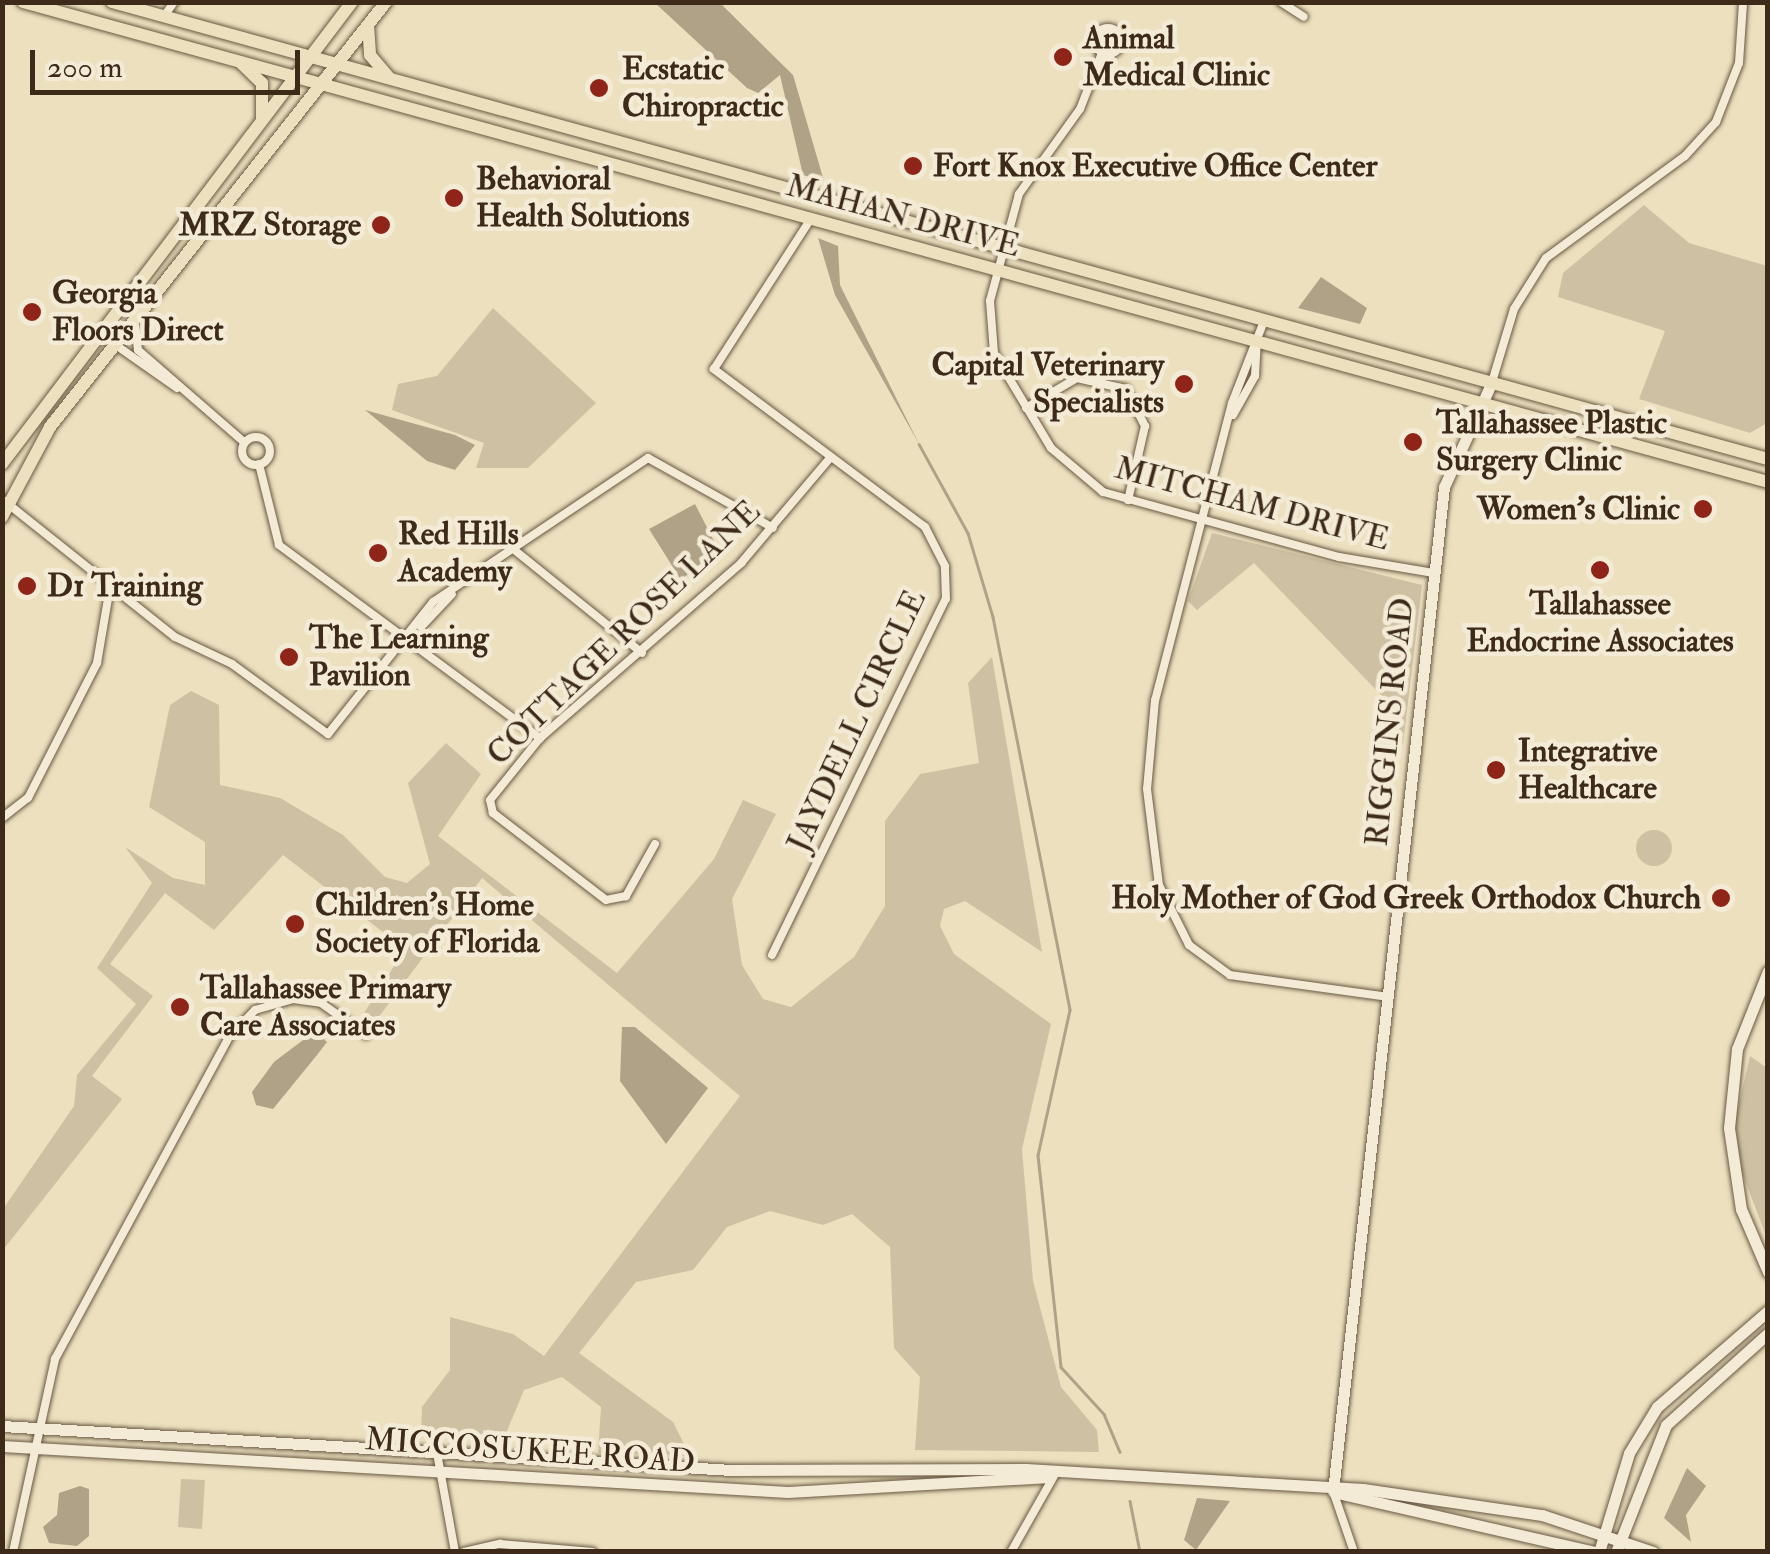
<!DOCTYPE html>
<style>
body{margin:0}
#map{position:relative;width:1770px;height:1554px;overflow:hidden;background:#ece0bf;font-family:"IM FELL Double Pica",serif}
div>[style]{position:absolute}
.green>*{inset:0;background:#cec1a3}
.round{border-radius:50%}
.water>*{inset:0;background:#b0a287}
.stream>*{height:2.5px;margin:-1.25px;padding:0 1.25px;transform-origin:1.25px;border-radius:1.25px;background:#b0a287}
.roads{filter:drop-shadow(0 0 2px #695842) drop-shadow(0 0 2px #695842)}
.street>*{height:8px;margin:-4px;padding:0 4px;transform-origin:4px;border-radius:4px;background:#f3ebd5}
.street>.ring{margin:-4px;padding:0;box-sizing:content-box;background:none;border:8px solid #f3ebd5;border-radius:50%}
.secondary>*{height:11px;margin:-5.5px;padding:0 5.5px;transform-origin:5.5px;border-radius:5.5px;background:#f3ebd5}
.primary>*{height:12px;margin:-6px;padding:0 6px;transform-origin:6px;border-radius:6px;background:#ece0bf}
.dots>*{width:28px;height:28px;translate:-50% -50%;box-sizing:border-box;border:5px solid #f3ebd5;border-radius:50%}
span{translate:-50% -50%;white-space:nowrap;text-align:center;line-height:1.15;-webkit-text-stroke:9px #f3ebd5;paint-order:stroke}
.poi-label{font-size:32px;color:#3d2a19;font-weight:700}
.left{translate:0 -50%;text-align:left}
.right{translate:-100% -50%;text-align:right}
.street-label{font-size:32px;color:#3d2a19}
.frame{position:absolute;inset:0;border:5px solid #3d2a19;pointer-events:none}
.scale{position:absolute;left:30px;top:50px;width:270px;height:45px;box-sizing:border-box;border:5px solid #3d2a19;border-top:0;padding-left:12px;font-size:30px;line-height:35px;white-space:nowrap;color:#3d2a19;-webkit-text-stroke:8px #f3ebd5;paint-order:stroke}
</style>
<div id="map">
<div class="green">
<i style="clip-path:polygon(1644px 205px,1689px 243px,1767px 266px,1767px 423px,1750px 433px,1639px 399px,1665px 331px,1558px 297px,1563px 273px)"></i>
<i style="clip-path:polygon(493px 308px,596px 403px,528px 468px,476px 468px,484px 443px,392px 410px,398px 384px,437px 376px)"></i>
<i style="clip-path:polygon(1212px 533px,1422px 585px,1403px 744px,1382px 739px,1382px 696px,1254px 563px,1197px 610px,1188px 601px)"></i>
<i style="clip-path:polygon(992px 657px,1042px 952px,965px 901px,944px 909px,940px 926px,954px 954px,1051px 1024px,1022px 1149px,1033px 1281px,1061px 1387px,1097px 1430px,1099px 1452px,915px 1450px,920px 1377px,894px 1348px,890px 1247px,852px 1214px,823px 1225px,770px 1211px,727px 1227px,693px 1270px,636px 1282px,579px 1353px,673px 1422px,690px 1456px,598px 1453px,601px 1407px,562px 1377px,524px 1390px,502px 1443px,421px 1433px,422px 1407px,450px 1370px,450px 1317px,513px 1334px,544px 1356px,740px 1096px,482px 878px,375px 1022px,364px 1013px,405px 949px,283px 855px,214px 930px,165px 893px,110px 964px,153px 996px,92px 1076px,122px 1099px,3px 1250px,3px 1209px,74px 1106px,77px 1075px,136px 1004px,97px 968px,152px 883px,125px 847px,173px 878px,205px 885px,205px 842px,149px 807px,170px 705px,191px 691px,219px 705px,220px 785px,280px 798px,343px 835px,385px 877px,407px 883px,430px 864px,408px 783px,446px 743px,481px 774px,438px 836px,617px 973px,714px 859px,743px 800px,776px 814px,732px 899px,742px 965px,763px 999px,791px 1007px,854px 957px,885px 906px,885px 821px,920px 774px,979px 763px,968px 683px)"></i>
<i class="round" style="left:1636px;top:830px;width:36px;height:36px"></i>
<i style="clip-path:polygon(1750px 1056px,1767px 1068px,1767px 1238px,1741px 1170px,1735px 1121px)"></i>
<i style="clip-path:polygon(181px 1479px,205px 1480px,202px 1529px,178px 1527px)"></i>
</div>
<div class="water">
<i style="clip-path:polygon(655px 3px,720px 3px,793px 75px,824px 181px,803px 175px,780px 75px,758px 93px,747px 88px)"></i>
<i style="clip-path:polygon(818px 238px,838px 246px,840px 285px,919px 444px,835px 295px)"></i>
<i style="clip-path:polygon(1321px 277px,1367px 308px,1360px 324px,1298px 308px)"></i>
<i style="clip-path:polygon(365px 410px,455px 435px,475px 445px,455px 470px,427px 461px)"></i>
<i style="clip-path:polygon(695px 504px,718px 549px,681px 580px,649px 529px)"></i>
<i style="clip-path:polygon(622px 1027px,635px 1027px,708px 1088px,666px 1144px,620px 1081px)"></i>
<i style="clip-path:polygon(315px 1031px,327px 1042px,317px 1055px,273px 1109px,256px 1105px,252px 1092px,274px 1062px)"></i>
<i style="clip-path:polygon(1687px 1468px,1706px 1486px,1686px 1515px,1691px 1542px,1664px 1518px)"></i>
<i style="clip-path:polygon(80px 1486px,89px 1489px,89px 1536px,77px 1546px,49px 1543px,43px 1527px,57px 1515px,59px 1493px)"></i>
<i style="clip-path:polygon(1197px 1498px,1230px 1501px,1196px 1550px,1184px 1540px)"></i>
</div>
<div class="stream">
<i style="left:919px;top:444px;width:102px;rotate:61.2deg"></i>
<i style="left:968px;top:533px;width:88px;rotate:73.4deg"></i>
<i style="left:993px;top:617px;width:400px;rotate:78.9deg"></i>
<i style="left:1070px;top:1010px;width:148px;rotate:102.4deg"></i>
<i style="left:1038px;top:1155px;width:213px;rotate:83.8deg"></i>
<i style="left:1061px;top:1367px;width:64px;rotate:47.5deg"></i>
<i style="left:1104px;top:1414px;width:41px;rotate:67.2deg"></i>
<i style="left:1130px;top:1501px;width:52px;rotate:78.9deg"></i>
</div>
<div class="roads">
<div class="street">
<i style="left:1281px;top:2px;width:27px;rotate:33deg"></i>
<i style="left:164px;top:16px;width:17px;rotate:-54deg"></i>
<i class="ring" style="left:1095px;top:28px;width:18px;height:18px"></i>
<i style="left:1102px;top:53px;width:60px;rotate:111.4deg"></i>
<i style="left:1080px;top:109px;width:105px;rotate:125.7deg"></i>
<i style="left:1019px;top:194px;width:111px;rotate:105.2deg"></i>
<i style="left:990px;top:301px;width:52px;rotate:85.6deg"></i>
<i style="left:994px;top:353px;width:111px;rotate:59deg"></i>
<i style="left:1051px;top:448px;width:68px;rotate:40.2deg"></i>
<i style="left:1103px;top:492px;width:245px;rotate:15.4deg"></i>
<i style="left:1339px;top:557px;width:96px;rotate:9.6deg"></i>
<i style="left:1264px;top:321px;width:88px;rotate:111.3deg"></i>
<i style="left:1232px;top:403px;width:307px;rotate:104.5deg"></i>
<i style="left:1155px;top:700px;width:89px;rotate:95.1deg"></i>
<i style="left:1147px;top:789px;width:97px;rotate:82.9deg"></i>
<i style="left:1159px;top:885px;width:67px;rotate:63.4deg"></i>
<i style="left:1189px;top:945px;width:51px;rotate:36.2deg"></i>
<i style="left:1230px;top:975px;width:160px;rotate:7.9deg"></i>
<i style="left:135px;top:322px;width:28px;rotate:84deg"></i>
<i style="left:138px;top:350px;width:140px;rotate:41deg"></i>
<i style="left:100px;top:334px;width:94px;rotate:35deg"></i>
<i style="left:1492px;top:382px;width:76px;rotate:-73.2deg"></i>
<i style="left:1514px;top:309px;width:60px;rotate:-57.9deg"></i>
<i style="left:1546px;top:258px;width:172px;rotate:-36.3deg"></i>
<i style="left:1685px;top:156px;width:46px;rotate:-47.6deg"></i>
<i style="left:1716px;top:122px;width:63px;rotate:-68.7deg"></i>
<i style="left:1739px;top:63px;width:61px;rotate:-86.2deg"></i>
<i style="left:1026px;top:408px;width:59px;rotate:-30.5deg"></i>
<i style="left:1077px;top:378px;width:50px;rotate:12.7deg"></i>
<i style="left:1126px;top:389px;width:42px;rotate:62.8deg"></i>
<i style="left:1145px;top:426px;width:76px;rotate:102.9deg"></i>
<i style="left:1233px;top:415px;width:45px;rotate:-60.6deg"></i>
<i style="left:1255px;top:376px;width:34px;rotate:-87deg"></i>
<i class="ring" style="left:242px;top:437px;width:20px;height:20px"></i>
<i style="left:259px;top:464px;width:83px;rotate:76.1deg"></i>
<i style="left:279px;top:545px;width:325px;rotate:36.5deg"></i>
<i style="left:2px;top:499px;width:221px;rotate:38.6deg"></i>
<i style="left:175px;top:637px;width:63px;rotate:25.3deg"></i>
<i style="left:232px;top:664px;width:119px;rotate:36.1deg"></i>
<i style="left:328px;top:734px;width:169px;rotate:-51.5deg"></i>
<i style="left:433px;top:602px;width:259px;rotate:-33.8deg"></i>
<i style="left:648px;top:458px;width:143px;rotate:29.2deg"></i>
<i style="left:512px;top:548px;width:167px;rotate:38.9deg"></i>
<i style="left:421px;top:627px;width:45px;rotate:-46.8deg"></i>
<i style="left:2px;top:818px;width:33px;rotate:-38deg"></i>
<i style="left:28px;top:798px;width:152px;rotate:-62.9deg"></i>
<i style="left:97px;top:663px;width:77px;rotate:-80.3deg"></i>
<i style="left:655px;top:844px;width:60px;rotate:119.1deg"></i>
<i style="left:626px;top:896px;width:20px;rotate:169deg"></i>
<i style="left:606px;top:900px;width:143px;rotate:-142.4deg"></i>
<i style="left:493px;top:813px;width:13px;rotate:-103deg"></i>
<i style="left:490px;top:800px;width:80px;rotate:-51.1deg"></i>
<i style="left:540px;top:738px;width:267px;rotate:-41deg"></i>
<i style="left:741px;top:563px;width:139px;rotate:-49.7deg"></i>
<i style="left:772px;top:955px;width:396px;rotate:-64deg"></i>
<i style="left:946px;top:599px;width:33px;rotate:-92deg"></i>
<i style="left:945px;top:566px;width:44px;rotate:-117.1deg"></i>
<i style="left:925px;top:527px;width:264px;rotate:-143.2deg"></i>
<i style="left:714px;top:369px;width:177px;rotate:-57.2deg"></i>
<i style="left:437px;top:1453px;width:101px;rotate:79.7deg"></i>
<i style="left:1333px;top:1491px;width:65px;rotate:71deg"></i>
<i style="left:13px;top:1552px;width:198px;rotate:-77.7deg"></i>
<i style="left:55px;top:1359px;width:367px;rotate:-61.6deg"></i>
<i style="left:230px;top:1036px;width:36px;rotate:-46deg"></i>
<i style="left:255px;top:1010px;width:40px;rotate:-16deg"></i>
<i style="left:293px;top:999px;width:28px;rotate:8deg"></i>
<i style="left:321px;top:1003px;width:55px;rotate:35.4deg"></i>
<i style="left:464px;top:1552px;width:37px;rotate:-13deg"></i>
<i style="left:500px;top:1544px;width:93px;rotate:4.9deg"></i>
<i style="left:1011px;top:1552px;width:87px;rotate:-60.5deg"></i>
</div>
<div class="secondary">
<i style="left:1768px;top:971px;width:84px;rotate:111.7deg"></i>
<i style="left:1737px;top:1049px;width:79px;rotate:95.8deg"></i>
<i style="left:1729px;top:1128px;width:82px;rotate:81.6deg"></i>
<i style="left:1741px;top:1209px;width:69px;rotate:66.8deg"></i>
<i style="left:2px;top:1426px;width:730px;rotate:3.45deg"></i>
<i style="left:731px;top:1470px;width:295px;rotate:-0.2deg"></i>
<i style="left:1026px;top:1469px;width:338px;rotate:3.4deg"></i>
<i style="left:1363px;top:1489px;width:181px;rotate:8.3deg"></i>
<i style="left:1542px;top:1515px;width:117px;rotate:18.4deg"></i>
<i style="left:2px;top:1446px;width:787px;rotate:3.35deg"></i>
<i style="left:788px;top:1492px;width:262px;rotate:-3.3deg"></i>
<i style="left:1333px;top:1491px;width:1010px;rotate:-83.69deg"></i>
<i style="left:1444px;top:487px;width:113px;rotate:-65.5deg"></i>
<i style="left:1337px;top:1493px;width:264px;rotate:12.9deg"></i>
<i style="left:1599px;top:1552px;width:103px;rotate:-73.1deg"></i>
<i style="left:1629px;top:1453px;width:54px;rotate:-58.7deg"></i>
<i style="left:1657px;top:1407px;width:147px;rotate:-40.9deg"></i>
<i style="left:1616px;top:1552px;width:136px;rotate:-68.5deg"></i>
<i style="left:1666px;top:1425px;width:137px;rotate:-42deg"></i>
</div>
<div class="primary">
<i style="left:23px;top:2px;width:1810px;rotate:15.38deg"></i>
<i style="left:112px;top:2px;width:1718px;rotate:15.43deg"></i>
<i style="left:368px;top:25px;width:30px;rotate:86deg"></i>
<i style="left:370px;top:55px;width:30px;rotate:50deg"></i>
<i style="left:241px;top:63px;width:29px;rotate:44deg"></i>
<i style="left:262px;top:83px;width:35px;rotate:90deg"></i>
<i style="left:2px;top:464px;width:580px;rotate:-52.85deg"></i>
<i style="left:2px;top:517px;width:102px;rotate:-61.9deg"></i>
<i style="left:50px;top:427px;width:542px;rotate:-51.67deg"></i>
</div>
</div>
<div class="dots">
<i style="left:1063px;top:57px;background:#8f2418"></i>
<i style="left:599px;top:88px;background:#8f2418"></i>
<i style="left:913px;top:166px;background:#8f2418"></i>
<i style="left:454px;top:198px;background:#8f2418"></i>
<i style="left:381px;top:225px;background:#8f2418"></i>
<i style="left:32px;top:312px;background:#8f2418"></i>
<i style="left:1184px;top:384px;background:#8f2418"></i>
<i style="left:1413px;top:442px;background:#8f2418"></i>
<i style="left:1703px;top:509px;background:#8f2418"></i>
<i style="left:378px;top:553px;background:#8f2418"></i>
<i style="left:1600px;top:570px;background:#8f2418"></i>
<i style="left:27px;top:586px;background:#8f2418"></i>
<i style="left:289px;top:657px;background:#8f2418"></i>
<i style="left:1496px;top:770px;background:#8f2418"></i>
<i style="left:1721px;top:898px;background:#8f2418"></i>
<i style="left:295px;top:924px;background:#8f2418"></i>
<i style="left:180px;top:1007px;background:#8f2418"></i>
</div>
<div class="poi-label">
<span class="left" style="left:1083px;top:57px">Animal<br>Medical Clinic</span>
<span class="left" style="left:622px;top:88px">Ecstatic<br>Chiropractic</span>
<span class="left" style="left:933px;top:166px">Fort Knox Executive Office Center</span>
<span class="left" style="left:476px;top:198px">Behavioral<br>Health Solutions</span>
<span class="right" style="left:361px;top:225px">MRZ Storage</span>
<span class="left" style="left:52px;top:312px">Georgia<br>Floors Direct</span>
<span class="right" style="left:1164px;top:384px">Capital Veterinary<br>Specialists</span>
<span class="left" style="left:1436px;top:442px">Tallahassee Plastic<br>Surgery Clinic</span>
<span class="right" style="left:1680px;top:509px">Women's Clinic</span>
<span class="left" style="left:398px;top:553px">Red Hills<br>Academy</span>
<span class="left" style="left:47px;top:586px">D1 Training</span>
<span style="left:1600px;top:623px">Tallahassee<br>Endocrine Associates</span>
<span class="left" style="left:309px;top:657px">The Learning<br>Pavilion</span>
<span class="left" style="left:1518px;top:770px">Integrative<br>Healthcare</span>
<span class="right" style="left:1701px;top:898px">Holy Mother of God Greek Orthodox Church</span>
<span class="left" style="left:315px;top:924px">Children's Home<br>Society of Florida</span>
<span class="left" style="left:200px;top:1007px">Tallahassee Primary<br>Care Associates</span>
</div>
<div class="street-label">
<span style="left:903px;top:216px;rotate:15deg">MAHAN DRIVE</span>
<span style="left:1252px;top:504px;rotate:15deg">MITCHAM DRIVE</span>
<span style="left:624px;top:633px;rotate:-44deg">COTTAGE ROSE LANE</span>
<span style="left:857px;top:721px;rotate:-65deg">JAYDELL CIRCLE</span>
<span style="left:1390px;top:722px;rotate:-84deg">RIGGINS ROAD</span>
<span style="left:530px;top:1451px;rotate:4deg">MICCOSUKEE ROAD</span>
</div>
<div class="frame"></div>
<div class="scale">200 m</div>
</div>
